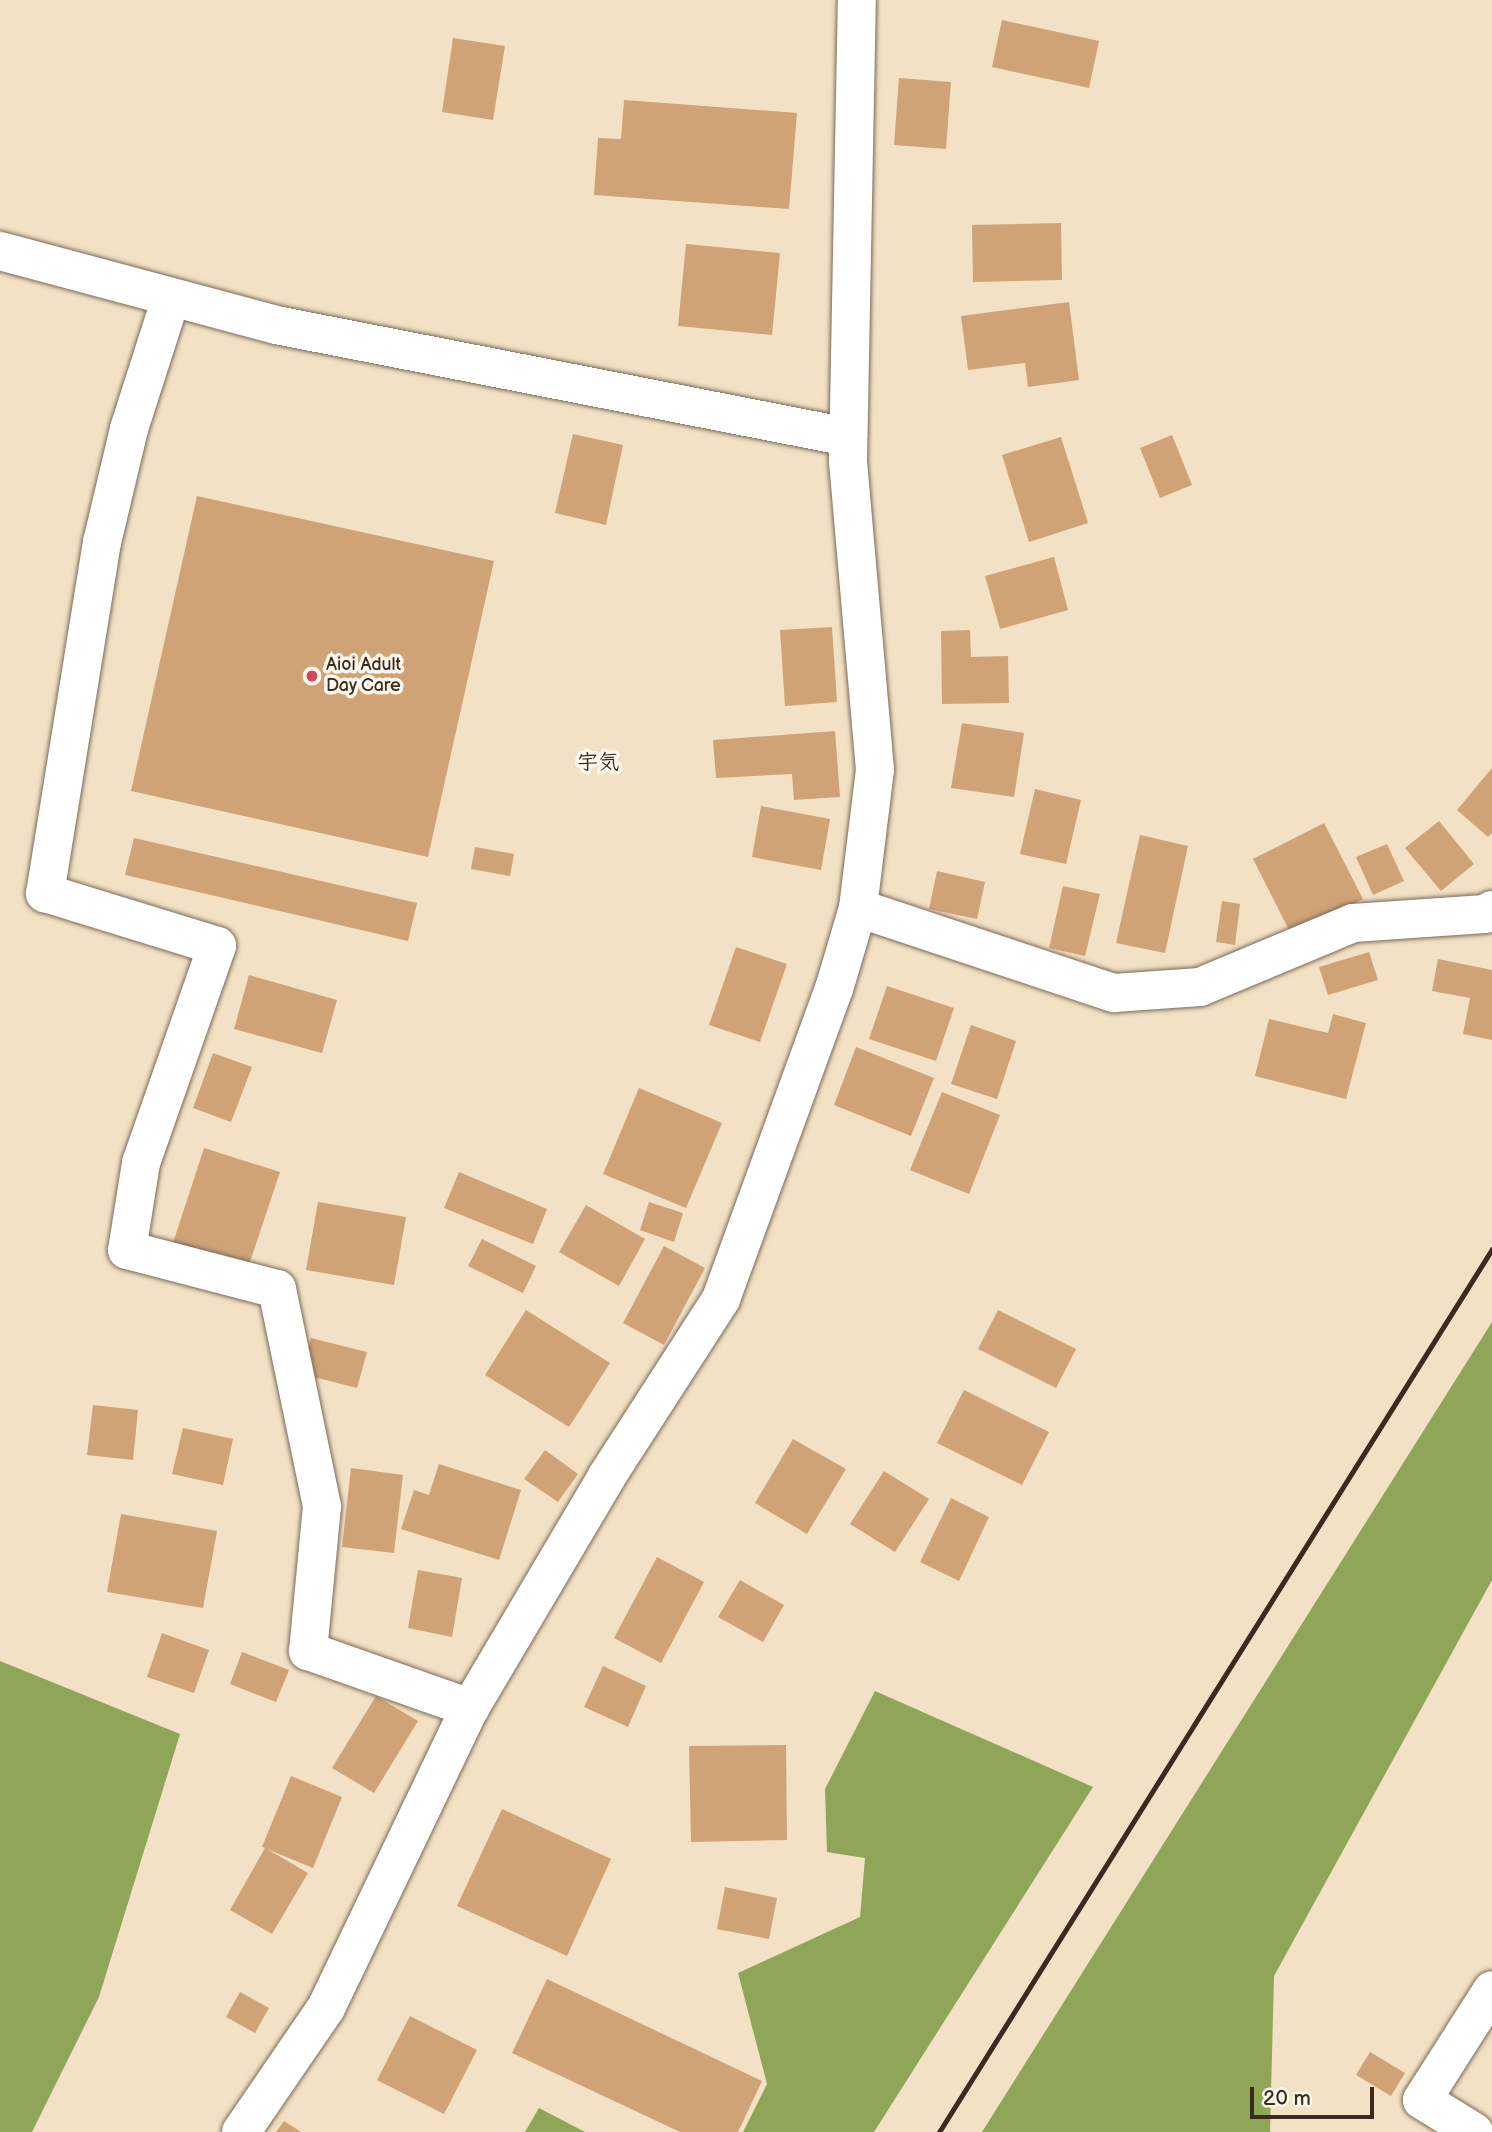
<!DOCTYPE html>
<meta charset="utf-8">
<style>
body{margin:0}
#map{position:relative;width:1492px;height:2132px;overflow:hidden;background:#f2e1c4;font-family:"Balsamiq Sans","Klee One",sans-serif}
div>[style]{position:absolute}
.forest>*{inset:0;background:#8fa658}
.building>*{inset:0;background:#cfa376}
.roads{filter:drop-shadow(0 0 2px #7b6a58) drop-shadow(0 0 2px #7b6a58)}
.minor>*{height:38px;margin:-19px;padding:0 19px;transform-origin:19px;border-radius:19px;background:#fff}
.rail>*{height:5px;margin:-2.5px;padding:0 2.5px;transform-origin:2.5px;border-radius:2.5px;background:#3b2a1e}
.dots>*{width:19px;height:19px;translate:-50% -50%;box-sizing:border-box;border:4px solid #fbf7ec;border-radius:50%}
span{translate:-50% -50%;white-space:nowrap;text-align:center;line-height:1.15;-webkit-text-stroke:7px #fbf7ec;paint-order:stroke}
.poi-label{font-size:18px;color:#3b2a1e}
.left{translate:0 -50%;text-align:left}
.quarter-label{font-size:21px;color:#3b2a1e;font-weight:700}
.scale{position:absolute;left:1250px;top:2087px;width:124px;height:32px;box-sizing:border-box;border:4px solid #3b2a1e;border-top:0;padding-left:9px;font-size:21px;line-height:24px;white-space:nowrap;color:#3b2a1e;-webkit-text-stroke:5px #fbf7ec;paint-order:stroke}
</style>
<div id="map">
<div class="forest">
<i style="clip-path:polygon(1492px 1322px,1492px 1580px,1274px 1976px,1270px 2132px,982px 2132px)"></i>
<i style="clip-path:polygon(0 1661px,180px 1734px,99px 1997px,32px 2132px,0 2132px)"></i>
<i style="clip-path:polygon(875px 1691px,1093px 1787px,874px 2132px,743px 2132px,767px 2084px,738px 1973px,860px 1917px,865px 1858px,827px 1852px,825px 1789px)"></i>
<i style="clip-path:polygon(539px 2108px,585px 2132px,525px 2132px)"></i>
</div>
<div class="building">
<i style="clip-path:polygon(1002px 20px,1099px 41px,1089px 88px,992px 67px)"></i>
<i style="clip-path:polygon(453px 38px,505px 46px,493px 120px,442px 112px)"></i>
<i style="clip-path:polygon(899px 78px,951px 82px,946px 149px,894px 145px)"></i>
<i style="clip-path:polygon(624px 100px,797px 113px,789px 209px,594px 195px,598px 138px,621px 139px)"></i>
<i style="clip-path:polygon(1061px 223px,1062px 280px,973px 282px,972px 225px)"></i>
<i style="clip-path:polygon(686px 244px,780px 253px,772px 335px,678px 326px)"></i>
<i style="clip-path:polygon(1069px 302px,1079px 380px,1028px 387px,1025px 363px,968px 370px,961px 316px)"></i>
<i style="clip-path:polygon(573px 434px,623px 445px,606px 525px,555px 513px)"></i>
<i style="clip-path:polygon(1172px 435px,1192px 485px,1160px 498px,1140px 448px)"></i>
<i style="clip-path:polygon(1061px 437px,1088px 523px,1029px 542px,1002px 455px)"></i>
<i style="clip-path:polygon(197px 496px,494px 561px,428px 857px,131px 791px)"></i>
<i style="clip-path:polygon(1054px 557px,1068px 610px,1000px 629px,985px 576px)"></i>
<i style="clip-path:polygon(832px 627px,837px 702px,785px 706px,780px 630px)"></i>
<i style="clip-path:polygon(970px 630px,971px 657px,1008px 656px,1009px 703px,942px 704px,941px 631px)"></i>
<i style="clip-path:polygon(962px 723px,1024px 733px,1014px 797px,951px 788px)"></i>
<i style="clip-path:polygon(835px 731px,840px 797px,794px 800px,792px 774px,716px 778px,713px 740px)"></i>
<i style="clip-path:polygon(1492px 768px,1492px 833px,1488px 837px,1457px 810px)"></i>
<i style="clip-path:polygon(1035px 789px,1081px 800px,1066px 864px,1020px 854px)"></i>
<i style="clip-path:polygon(761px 806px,830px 819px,821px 870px,752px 857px)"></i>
<i style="clip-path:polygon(1439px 821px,1474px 864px,1441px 891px,1405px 848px)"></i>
<i style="clip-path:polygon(1324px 823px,1363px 899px,1291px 934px,1253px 859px)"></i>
<i style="clip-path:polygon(1140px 835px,1188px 846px,1165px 953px,1116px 943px)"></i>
<i style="clip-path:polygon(134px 838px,417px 903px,408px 941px,125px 875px)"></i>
<i style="clip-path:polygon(1387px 844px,1404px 881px,1373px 895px,1356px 857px)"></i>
<i style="clip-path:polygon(475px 847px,514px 854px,510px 876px,471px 869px)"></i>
<i style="clip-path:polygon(937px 871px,985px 882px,977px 919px,929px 909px)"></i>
<i style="clip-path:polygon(1063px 886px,1100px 894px,1085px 956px,1049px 948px)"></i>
<i style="clip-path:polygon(1222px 901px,1240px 904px,1235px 945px,1216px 942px)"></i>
<i style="clip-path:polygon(736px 947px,787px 964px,760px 1042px,709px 1025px)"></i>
<i style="clip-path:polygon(1369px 952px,1378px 980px,1328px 995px,1319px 967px)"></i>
<i style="clip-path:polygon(1438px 959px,1492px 970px,1492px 1040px,1463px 1034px,1470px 998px,1432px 991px)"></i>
<i style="clip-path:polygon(249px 975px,337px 1000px,322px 1053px,234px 1029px)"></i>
<i style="clip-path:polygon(887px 986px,954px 1008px,936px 1061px,869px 1039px)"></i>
<i style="clip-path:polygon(1333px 1014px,1366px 1023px,1346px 1099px,1255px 1076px,1269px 1019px,1328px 1033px)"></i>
<i style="clip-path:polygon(971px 1025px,1016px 1041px,997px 1099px,951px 1084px)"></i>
<i style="clip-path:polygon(856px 1047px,934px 1078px,911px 1136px,834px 1105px)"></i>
<i style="clip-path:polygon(213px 1053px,252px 1067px,231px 1122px,193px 1108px)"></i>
<i style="clip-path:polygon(639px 1088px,722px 1123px,686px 1208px,603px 1174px)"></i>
<i style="clip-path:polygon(942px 1092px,1000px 1115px,969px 1194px,910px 1170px)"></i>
<i style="clip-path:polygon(204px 1148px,280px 1172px,248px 1268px,173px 1243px)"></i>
<i style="clip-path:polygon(459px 1172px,547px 1209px,533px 1244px,444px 1208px)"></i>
<i style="clip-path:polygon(318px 1202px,406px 1217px,394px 1285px,306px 1270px)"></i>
<i style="clip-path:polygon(649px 1202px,683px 1213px,674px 1242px,640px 1230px)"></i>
<i style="clip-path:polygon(586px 1205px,645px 1239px,619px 1286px,559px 1252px)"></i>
<i style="clip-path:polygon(482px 1239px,536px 1266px,523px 1293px,468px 1266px)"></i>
<i style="clip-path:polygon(664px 1246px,705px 1268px,664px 1345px,623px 1323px)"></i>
<i style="clip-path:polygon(526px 1310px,610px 1363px,569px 1427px,485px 1375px)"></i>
<i style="clip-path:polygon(998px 1310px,1076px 1349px,1056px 1388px,978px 1349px)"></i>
<i style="clip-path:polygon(311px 1338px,367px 1352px,357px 1388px,302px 1374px)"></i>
<i style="clip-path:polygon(964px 1390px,1049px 1432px,1022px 1485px,937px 1443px)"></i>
<i style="clip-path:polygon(93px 1405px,138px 1410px,133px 1460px,87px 1455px)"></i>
<i style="clip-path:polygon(183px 1428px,233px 1439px,223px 1485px,172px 1474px)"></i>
<i style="clip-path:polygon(793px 1439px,846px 1469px,807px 1534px,755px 1503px)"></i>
<i style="clip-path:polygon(545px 1450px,578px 1474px,558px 1502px,524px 1479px)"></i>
<i style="clip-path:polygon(439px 1464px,521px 1490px,499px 1560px,401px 1529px,414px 1490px,429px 1495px)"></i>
<i style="clip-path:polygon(351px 1468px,403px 1475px,394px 1553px,342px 1547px)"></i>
<i style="clip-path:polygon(884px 1471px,929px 1499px,895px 1552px,850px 1524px)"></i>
<i style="clip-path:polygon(951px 1498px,989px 1517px,959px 1581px,920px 1562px)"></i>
<i style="clip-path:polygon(121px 1514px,217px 1531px,203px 1608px,107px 1592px)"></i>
<i style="clip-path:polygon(657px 1557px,704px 1582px,661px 1663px,614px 1638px)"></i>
<i style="clip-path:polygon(418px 1570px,462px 1578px,452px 1637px,408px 1628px)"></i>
<i style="clip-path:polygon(740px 1580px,784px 1605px,763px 1642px,718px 1617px)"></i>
<i style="clip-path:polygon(162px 1633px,209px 1650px,194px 1693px,147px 1677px)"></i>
<i style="clip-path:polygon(242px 1652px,289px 1670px,276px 1702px,230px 1684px)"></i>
<i style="clip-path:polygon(603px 1666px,646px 1686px,628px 1727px,584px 1707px)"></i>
<i style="clip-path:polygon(376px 1696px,418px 1721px,374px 1793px,332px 1768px)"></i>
<i style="clip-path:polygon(786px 1745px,787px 1840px,691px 1842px,689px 1746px)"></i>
<i style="clip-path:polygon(291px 1776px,342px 1797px,313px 1868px,267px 1849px,308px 1873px,272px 1934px,230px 1910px,265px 1848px,262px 1847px)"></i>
<i style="clip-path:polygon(502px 1809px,611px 1859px,567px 1956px,457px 1906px)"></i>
<i style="clip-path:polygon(725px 1887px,777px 1898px,769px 1939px,717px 1929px)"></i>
<i style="clip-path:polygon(547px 1979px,762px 2081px,738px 2132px,680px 2132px,512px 2053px)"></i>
<i style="clip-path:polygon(240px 1992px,269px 2008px,255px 2033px,226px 2017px)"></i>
<i style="clip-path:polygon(410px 2016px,477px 2050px,444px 2114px,377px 2080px)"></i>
<i style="clip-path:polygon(1370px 2052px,1405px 2073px,1391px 2096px,1356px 2075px)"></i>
<i style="clip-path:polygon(284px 2121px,301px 2132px,276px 2132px)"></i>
</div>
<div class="roads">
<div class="minor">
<i style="left:0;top:251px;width:286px;rotate:15deg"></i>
<i style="left:276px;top:325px;width:583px;rotate:11.08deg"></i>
<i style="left:171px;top:298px;width:138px;rotate:107.8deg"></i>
<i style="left:129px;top:429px;width:116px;rotate:103.4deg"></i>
<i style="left:102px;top:542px;width:356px;rotate:99.2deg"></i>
<i style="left:45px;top:893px;width:180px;rotate:17.1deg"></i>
<i style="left:217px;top:946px;width:230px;rotate:109.3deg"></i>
<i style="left:141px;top:1163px;width:88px;rotate:99.1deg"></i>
<i style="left:127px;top:1250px;width:155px;rotate:14.6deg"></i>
<i style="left:277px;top:1289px;width:222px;rotate:78.3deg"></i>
<i style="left:322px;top:1506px;width:146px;rotate:95.5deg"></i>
<i style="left:308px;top:1651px;width:172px;rotate:19.4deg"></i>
<i style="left:858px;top:908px;width:270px;rotate:18.4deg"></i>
<i style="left:1114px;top:993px;width:86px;rotate:-4deg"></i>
<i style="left:1200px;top:987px;width:166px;rotate:-22.7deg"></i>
<i style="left:1353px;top:923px;width:132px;rotate:-3.9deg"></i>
<i style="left:1485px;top:914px;width:8px;rotate:-30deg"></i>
<i style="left:241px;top:2132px;width:150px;rotate:-55.6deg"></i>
<i style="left:326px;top:2008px;width:333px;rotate:-64.4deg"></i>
<i style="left:470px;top:1708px;width:269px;rotate:-59.4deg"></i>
<i style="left:607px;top:1476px;width:211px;rotate:-57.2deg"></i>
<i style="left:721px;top:1299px;width:330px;rotate:-70deg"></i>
<i style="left:834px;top:989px;width:84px;rotate:-73.5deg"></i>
<i style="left:858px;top:908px;width:139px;rotate:-83deg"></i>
<i style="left:875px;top:770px;width:310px;rotate:-95deg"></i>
<i style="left:848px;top:461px;width:461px;rotate:-88.9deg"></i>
<i style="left:1474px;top:2132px;width:61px;rotate:-148.4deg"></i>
<i style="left:1422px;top:2100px;width:130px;rotate:-57.5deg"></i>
</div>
</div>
<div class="rail">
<i style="left:939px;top:2132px;width:1042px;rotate:-57.94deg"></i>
</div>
<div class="dots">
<i style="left:312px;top:676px;background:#d1495b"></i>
</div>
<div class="poi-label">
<span class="left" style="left:326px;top:676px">Aioi Adult<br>Day Care</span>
</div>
<div class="quarter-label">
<span style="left:598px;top:763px">宇気</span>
</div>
<div class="scale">20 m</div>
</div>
